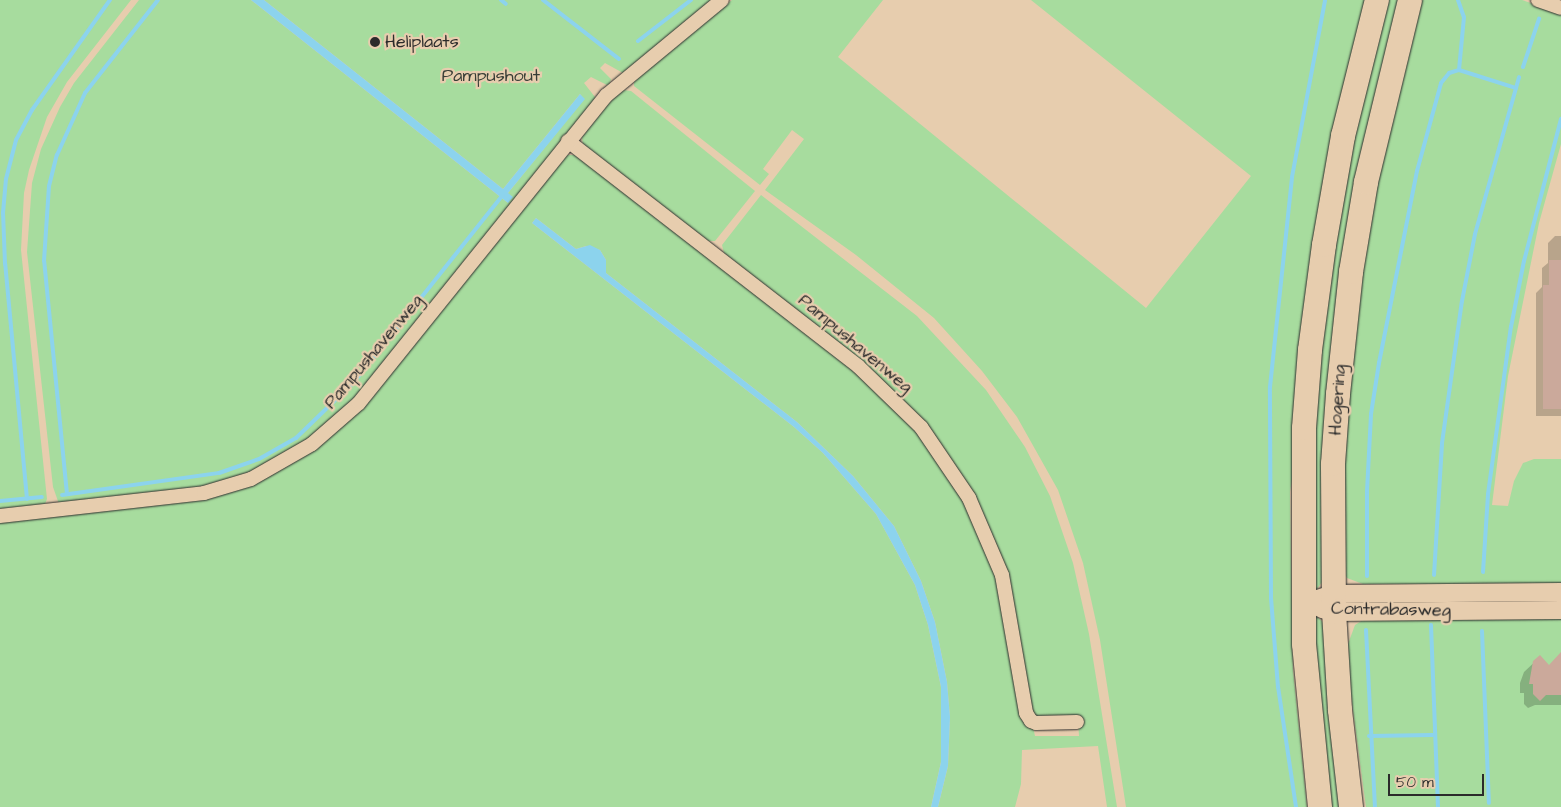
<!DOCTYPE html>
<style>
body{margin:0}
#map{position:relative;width:1561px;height:807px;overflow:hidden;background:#e7cdae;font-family:"Architects Daughter",sans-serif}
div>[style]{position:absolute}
.green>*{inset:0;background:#a7dc9e}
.water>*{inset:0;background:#8cd3ed}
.shadow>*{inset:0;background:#0003}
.stream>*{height:4px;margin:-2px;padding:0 2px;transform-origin:2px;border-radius:2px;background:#8cd3ed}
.building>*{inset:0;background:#cba99b}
.roads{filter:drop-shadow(0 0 1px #2b2b2b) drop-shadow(0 0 1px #2b2b2b)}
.minor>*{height:14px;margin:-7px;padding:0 7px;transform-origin:7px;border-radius:7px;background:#e7cdae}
.tertiary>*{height:18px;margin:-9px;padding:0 9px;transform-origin:9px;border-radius:9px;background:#e7cdae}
.trunk>*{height:24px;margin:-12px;padding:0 12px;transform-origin:12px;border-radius:12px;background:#e7cdae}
.dots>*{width:14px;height:14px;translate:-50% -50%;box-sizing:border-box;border:2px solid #e7cdae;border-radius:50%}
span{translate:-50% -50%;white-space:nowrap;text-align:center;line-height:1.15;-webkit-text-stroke:4.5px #e7cdae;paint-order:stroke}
.poi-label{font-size:18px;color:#2b2b2b}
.left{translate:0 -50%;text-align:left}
.park-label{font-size:18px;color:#373d36}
.street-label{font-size:18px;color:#2b2b2b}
.scale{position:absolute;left:1388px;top:774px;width:96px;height:22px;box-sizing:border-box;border:2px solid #2b2b2b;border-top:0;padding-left:6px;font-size:15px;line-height:18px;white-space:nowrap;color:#2b2b2b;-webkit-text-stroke:4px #e7cdae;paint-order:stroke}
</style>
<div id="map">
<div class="green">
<i style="clip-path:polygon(0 0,131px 0,67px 82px,47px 117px,29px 170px,24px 193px,21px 250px,47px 499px,45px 504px,0 511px)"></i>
<i style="clip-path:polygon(139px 0,251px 0,508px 203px,508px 193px,584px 99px,580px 94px,503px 189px,264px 0,714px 0,623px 73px,605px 63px,600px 68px,611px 79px,609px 86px,591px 77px,584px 83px,595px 97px,594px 102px,354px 400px,311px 437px,262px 468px,205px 487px,59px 504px,53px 487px,27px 252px,32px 183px,41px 149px,60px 107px,74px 83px)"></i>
<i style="clip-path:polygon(732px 0,883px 0,838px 57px,1146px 308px,1251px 176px,1031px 0,1371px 0,1290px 492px,1293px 670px,1307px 807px,1126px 807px,1100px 640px,1083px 563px,1058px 490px,1017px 417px,982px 371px,934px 318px,856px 255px,765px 190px,804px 139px,792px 130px,763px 169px,769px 174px,760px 185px,634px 86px,634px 80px,656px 58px)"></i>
<i style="clip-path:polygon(1384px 0,1400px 0,1323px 465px,1322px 582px,1317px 589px,1314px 589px,1311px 496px,1325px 272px)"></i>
<i style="clip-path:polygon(1416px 0,1522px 0,1561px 13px,1561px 144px,1539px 223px,1508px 376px,1492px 505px,1508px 506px,1514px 481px,1523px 463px,1534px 459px,1561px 459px,1561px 588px,1517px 584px,1363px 584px,1347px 578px,1343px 571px,1342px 495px,1353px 291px)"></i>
<i style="clip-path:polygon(623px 90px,631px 91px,755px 191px,715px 241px,708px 241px,583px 146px,582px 137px,612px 99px)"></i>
<i style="clip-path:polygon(567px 155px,576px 155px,856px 371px,902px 414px,953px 478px,999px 578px,1035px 736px,1079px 736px,1078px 719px,1033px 718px,1013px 612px,972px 495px,862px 363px,724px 253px,722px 245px,761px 195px,917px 316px,986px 390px,1025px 447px,1050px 496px,1073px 563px,1089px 634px,1117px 807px,1107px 807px,1098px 746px,1022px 750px,1021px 784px,1015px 807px,938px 807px,948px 766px,950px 717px,947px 682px,935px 622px,921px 581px,894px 526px,853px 476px,797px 422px,606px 273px,606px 260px,600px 250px,586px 246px,576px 249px,536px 218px,532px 223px,794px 427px,823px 453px,876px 514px,915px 585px,928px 625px,941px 687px,941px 762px,931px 807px,0 807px,0 521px,263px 480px,319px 447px,363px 406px)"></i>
<i style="clip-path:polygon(1561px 613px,1561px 807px,1366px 807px,1349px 681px,1348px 644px,1355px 625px,1363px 620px)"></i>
<i style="clip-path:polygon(1312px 616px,1316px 616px,1325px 624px,1342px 807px,1325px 807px)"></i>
</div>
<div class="water">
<i style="clip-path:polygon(251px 0,264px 0,503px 189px,580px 94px,585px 99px,508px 193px,513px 197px,508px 203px)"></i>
<i style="clip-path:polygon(536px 218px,576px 249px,590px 245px,600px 250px,606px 260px,606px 273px,797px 422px,853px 476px,894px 526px,921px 581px,935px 622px,947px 682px,950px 717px,948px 766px,938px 807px,931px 807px,941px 762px,941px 687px,928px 625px,915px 585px,876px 514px,823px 453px,794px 427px,532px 223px)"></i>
</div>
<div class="shadow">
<i style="clip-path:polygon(1555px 236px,1561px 236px,1561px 416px,1536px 416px,1536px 293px,1542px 287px,1542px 268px,1548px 263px,1548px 243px)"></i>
<i style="clip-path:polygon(1540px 657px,1549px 666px,1561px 659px,1561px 705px,1535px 705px,1528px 708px,1524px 704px,1524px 693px,1520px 693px,1520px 683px,1524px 672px)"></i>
</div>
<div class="stream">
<i style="left:501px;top:0;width:6px;rotate:39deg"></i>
<i style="left:543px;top:0;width:96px;rotate:37.8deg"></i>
<i style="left:1458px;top:0;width:18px;rotate:71deg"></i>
<i style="left:1464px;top:17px;width:53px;rotate:95.4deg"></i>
<i style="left:1459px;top:70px;width:60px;rotate:17.5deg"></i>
<i style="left:638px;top:41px;width:67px;rotate:-37.7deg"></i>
<i style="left:1523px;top:67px;width:51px;rotate:-71.6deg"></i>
<i style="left:67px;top:494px;width:234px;rotate:-95.6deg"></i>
<i style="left:44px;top:261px;width:75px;rotate:-86.2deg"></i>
<i style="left:49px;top:186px;width:32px;rotate:-76deg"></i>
<i style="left:57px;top:155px;width:68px;rotate:-65.7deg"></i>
<i style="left:85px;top:93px;width:118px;rotate:-51.9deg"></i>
<i style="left:62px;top:495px;width:159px;rotate:-8deg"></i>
<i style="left:219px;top:473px;width:42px;rotate:-19.3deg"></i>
<i style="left:259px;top:459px;width:43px;rotate:-29.6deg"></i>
<i style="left:296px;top:438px;width:81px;rotate:-44deg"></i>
<i style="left:354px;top:382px;width:239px;rotate:-51.5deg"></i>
<i style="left:27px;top:499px;width:236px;rotate:-95.3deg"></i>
<i style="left:5px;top:264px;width:51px;rotate:-92.2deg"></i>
<i style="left:3px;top:213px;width:34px;rotate:-85deg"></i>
<i style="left:6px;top:179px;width:40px;rotate:-75.6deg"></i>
<i style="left:16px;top:140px;width:34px;rotate:-62deg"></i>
<i style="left:32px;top:110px;width:135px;rotate:-54.7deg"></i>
<i style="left:0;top:501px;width:42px;rotate:-5.4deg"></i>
<i style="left:1483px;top:572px;width:78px;rotate:-86.3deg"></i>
<i style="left:1488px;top:494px;width:169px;rotate:-82.2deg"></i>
<i style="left:1511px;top:327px;width:67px;rotate:-78.9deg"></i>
<i style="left:1524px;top:261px;width:147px;rotate:-75.4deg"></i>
<i style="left:1434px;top:575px;width:132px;rotate:-86.5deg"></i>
<i style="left:1442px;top:443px;width:143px;rotate:-82deg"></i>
<i style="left:1462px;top:301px;width:68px;rotate:-79deg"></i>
<i style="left:1475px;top:234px;width:163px;rotate:-74.3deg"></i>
<i style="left:1367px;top:576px;width:85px;rotate:-90deg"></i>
<i style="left:1367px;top:491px;width:77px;rotate:-87deg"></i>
<i style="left:1371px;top:414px;width:52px;rotate:-81.1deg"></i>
<i style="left:1379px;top:363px;width:196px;rotate:-78.8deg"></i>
<i style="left:1417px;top:171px;width:91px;rotate:-74.7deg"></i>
<i style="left:1441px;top:83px;width:13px;rotate:-51deg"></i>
<i style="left:1449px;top:73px;width:10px;rotate:-17deg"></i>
<i style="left:1431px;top:625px;width:182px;rotate:87.8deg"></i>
<i style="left:1366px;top:630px;width:177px;rotate:87.1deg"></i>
<i style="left:1482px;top:631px;width:172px;rotate:87.7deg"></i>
<i style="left:1369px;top:736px;width:64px;rotate:-0.9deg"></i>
<i style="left:1296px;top:807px;width:121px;rotate:-98.5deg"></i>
<i style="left:1278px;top:687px;width:89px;rotate:-94.5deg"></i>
<i style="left:1271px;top:598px;width:211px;rotate:-90.3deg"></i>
<i style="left:1270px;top:387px;width:211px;rotate:-84deg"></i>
<i style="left:1292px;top:177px;width:180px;rotate:-79.4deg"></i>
</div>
<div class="building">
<i style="clip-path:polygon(1549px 260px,1561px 260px,1561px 409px,1543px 409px,1543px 285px,1549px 285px)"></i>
<i style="clip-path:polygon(1561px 652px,1561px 695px,1546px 695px,1540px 701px,1533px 694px,1533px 684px,1529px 684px,1533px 661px,1540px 655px,1549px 665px)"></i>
</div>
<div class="roads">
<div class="minor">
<i style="left:1538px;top:0;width:24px;rotate:19deg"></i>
<i style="left:568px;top:141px;width:367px;rotate:37.8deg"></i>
<i style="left:858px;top:366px;width:88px;rotate:44.1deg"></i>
<i style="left:921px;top:427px;width:86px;rotate:55.9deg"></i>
<i style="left:969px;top:498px;width:84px;rotate:66.8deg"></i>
<i style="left:1002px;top:575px;width:140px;rotate:80.1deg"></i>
<i style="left:1026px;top:713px;width:9px;rotate:58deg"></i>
<i style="left:1031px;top:721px;width:5px;rotate:22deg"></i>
<i style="left:1036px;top:723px;width:41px;rotate:-1.4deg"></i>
<i style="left:0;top:516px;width:205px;rotate:-6.4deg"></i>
<i style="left:204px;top:493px;width:49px;rotate:-16.6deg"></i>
<i style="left:251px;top:479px;width:70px;rotate:-29.8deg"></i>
<i style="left:312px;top:444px;width:62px;rotate:-41.1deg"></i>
<i style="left:359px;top:403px;width:395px;rotate:-51.2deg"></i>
<i style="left:607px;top:95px;width:149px;rotate:-39.6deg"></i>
</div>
<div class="tertiary">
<i style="left:1302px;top:604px;width:33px;rotate:-18deg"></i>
<i style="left:1333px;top:594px;width:228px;rotate:-0.5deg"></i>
<i style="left:1322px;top:609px;width:12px;rotate:14deg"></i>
<i style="left:1334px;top:612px;width:227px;rotate:-0.5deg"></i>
</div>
<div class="trunk">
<i style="left:1320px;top:807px;width:164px;rotate:-95.6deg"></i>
<i style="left:1304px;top:644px;width:216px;rotate:-90deg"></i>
<i style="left:1304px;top:428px;width:78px;rotate:-85.6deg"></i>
<i style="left:1310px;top:350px;width:106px;rotate:-82.4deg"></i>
<i style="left:1324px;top:245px;width:111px;rotate:-80.1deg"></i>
<i style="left:1343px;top:136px;width:140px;rotate:-76deg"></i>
<i style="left:1351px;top:807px;width:98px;rotate:-96.5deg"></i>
<i style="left:1340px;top:710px;width:98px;rotate:-93.5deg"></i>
<i style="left:1334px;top:612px;width:148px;rotate:-90.4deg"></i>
<i style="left:1333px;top:464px;width:70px;rotate:-85.9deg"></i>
<i style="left:1338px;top:394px;width:123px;rotate:-83.9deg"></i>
<i style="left:1351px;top:272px;width:91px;rotate:-80.5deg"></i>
<i style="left:1366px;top:182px;width:187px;rotate:-76.4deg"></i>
</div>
</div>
<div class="dots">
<i style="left:375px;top:42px;background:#2b2b2b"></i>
</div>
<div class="poi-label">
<span class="left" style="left:385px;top:42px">Heliplaats</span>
</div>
<div class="park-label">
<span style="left:491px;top:76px">Pampushout</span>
</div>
<div class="street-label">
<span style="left:855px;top:344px;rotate:40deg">Pampushavenweg</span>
<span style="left:374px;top:352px;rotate:-50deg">Pampushavenweg</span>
<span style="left:1338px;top:400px;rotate:-86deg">Hogering</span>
<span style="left:1391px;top:610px;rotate:1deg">Contrabasweg</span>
</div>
<div class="scale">50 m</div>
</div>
